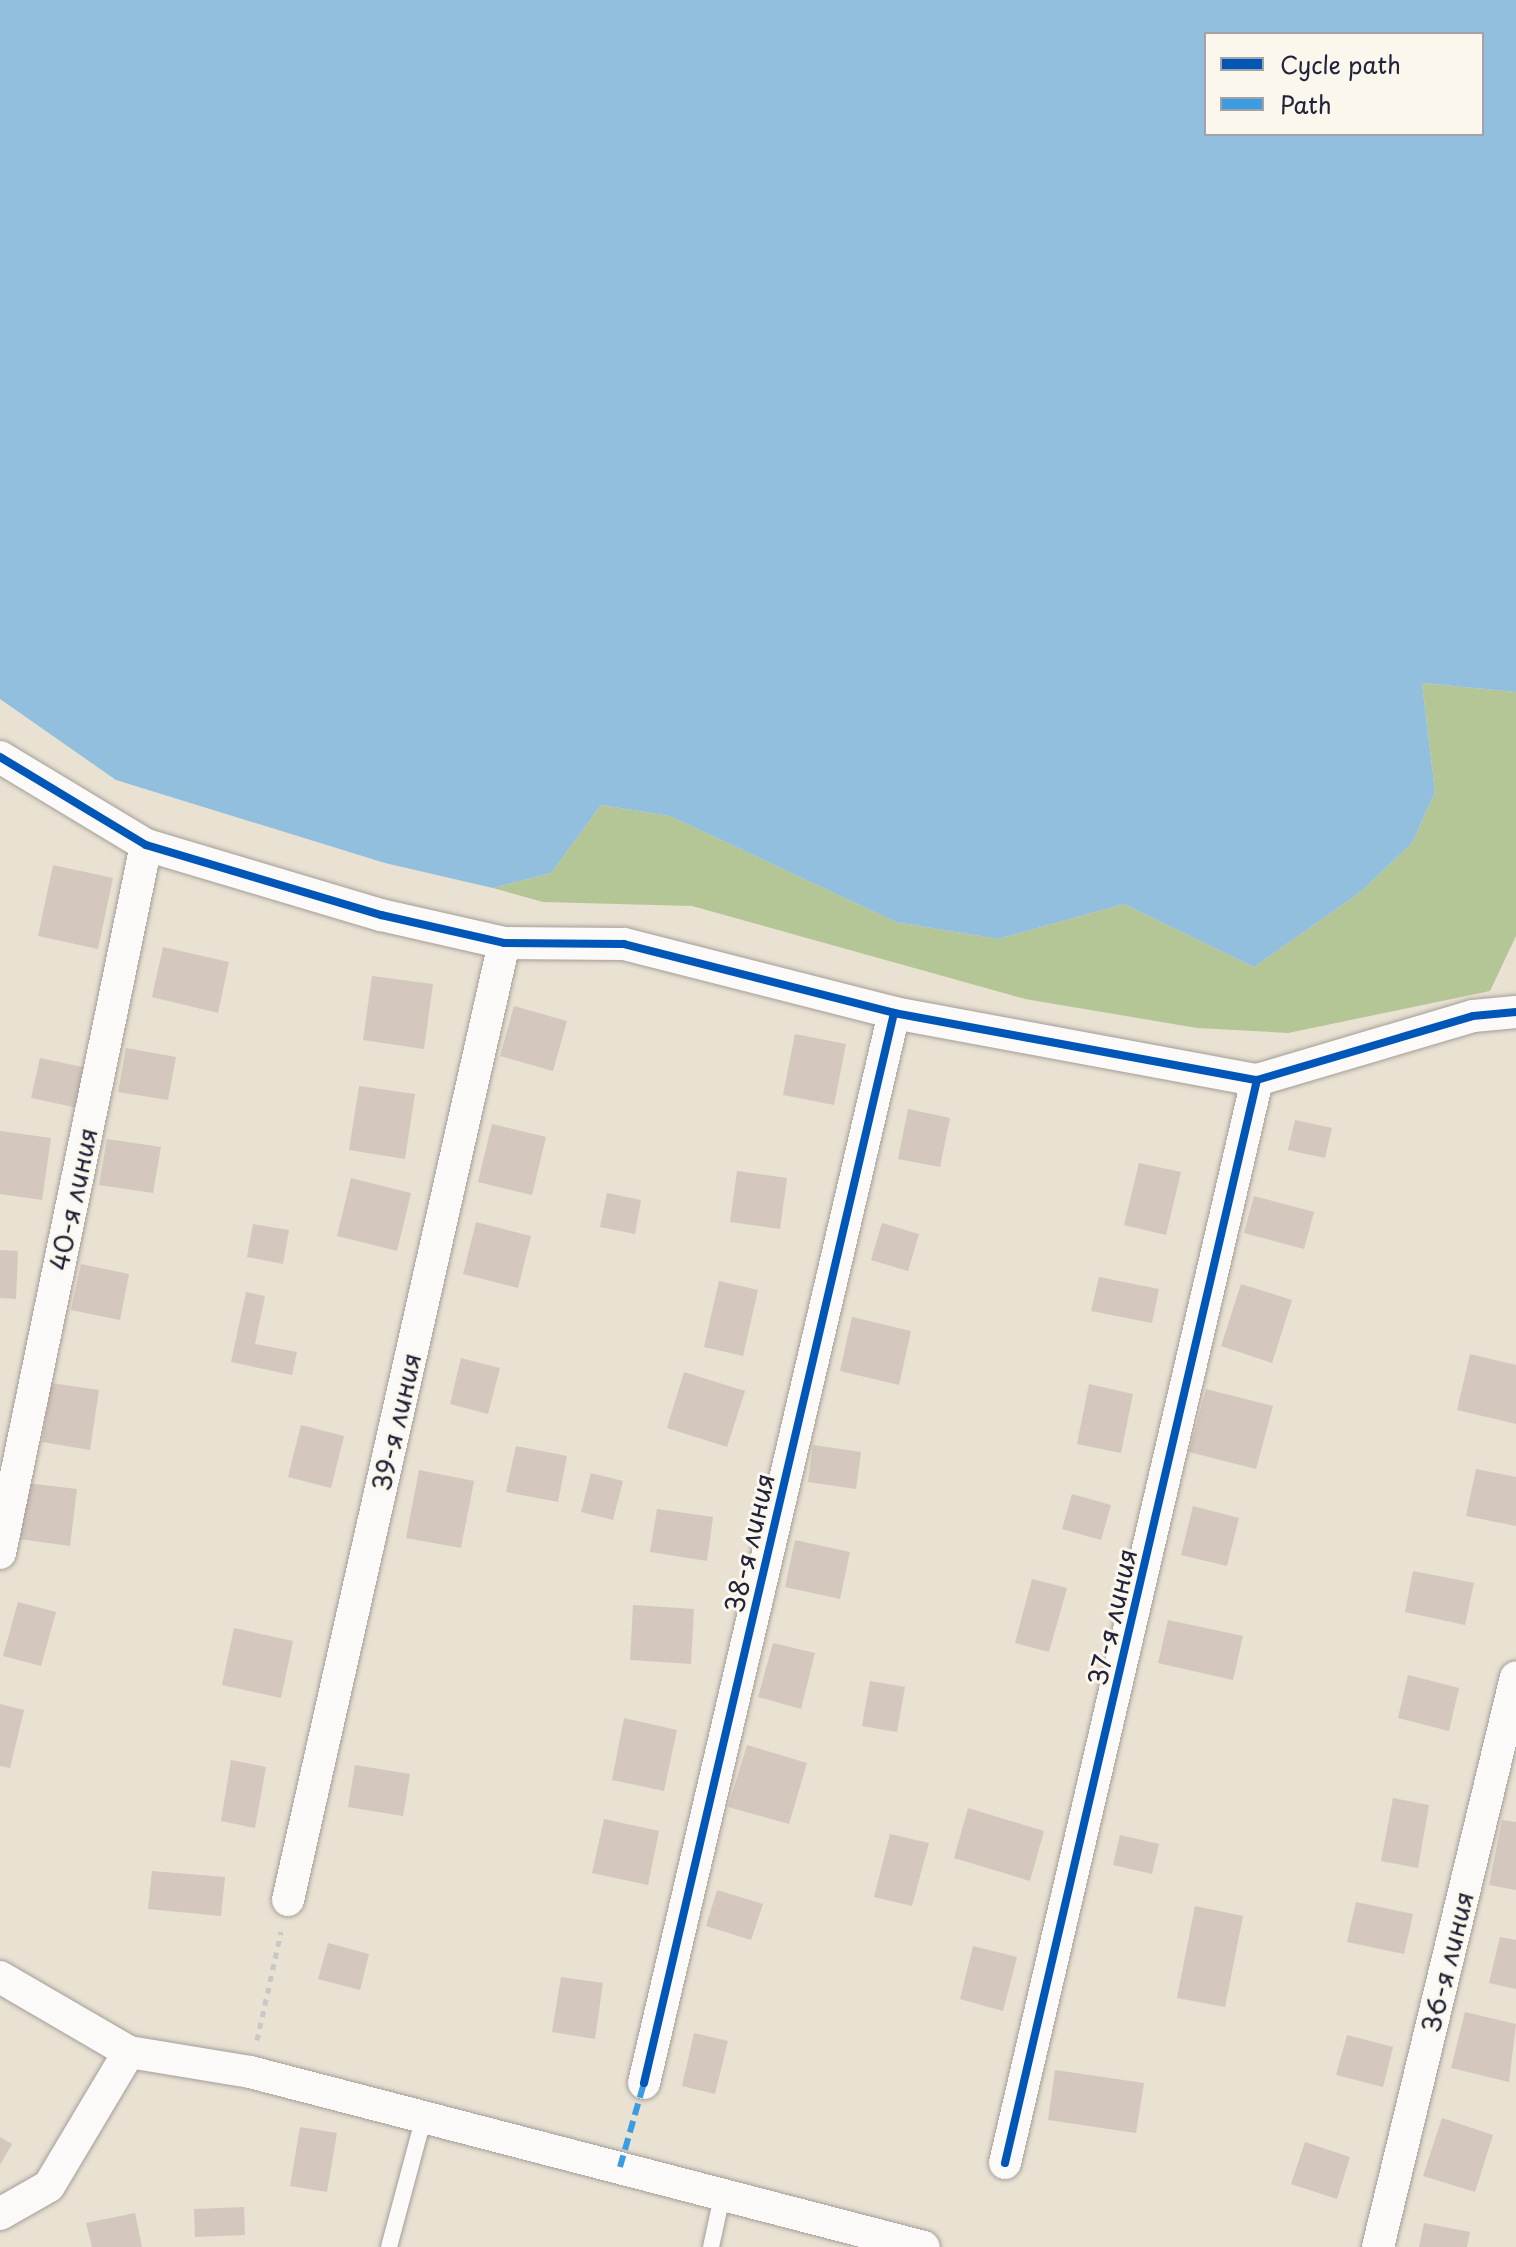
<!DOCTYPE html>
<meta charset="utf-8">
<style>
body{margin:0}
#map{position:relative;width:1516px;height:2247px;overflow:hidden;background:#e9e1d2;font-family:"Playpen Sans",sans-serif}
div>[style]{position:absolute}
.forest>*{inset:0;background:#b5c696}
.water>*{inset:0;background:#92bfdd}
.building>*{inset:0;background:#d4c7bd}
.path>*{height:5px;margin-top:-2.5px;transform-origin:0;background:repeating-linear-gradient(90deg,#cac8c6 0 6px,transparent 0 12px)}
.roads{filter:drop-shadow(0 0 2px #a39e99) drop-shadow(0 0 2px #a39e99)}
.service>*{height:16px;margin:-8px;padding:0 8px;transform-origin:8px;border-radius:8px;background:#fcfaf8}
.minor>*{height:32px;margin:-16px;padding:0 16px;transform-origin:16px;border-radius:16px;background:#fcfaf8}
.quiet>*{height:6px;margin-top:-3px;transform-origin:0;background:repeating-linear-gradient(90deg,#3c9ce2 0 12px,transparent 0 18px)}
.cycleway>*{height:8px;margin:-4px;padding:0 4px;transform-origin:4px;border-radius:4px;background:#0057b8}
span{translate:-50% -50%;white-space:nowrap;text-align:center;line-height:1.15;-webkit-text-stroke:6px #fbf7ec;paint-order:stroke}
.street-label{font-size:26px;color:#22223b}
.legend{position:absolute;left:1204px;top:32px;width:280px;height:104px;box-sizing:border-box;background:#fbf7ec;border:2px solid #a4a2a5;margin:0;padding:10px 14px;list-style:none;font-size:24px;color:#22223b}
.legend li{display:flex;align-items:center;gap:16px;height:40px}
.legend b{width:40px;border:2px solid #a4a2a5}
</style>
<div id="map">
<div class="forest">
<i style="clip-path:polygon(1422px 683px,1516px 692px,1516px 936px,1490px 991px,1288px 1033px,1197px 1028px,1025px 999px,692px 906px,543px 902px,493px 888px,551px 873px,601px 805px,670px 816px,896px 922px,998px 939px,1124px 904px,1254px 967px,1359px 893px,1412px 843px,1435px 792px)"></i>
</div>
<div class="water">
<i style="clip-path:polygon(evenodd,0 0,1516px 0,1516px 692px,1422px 683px,1435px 792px,1412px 843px,1359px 893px,1254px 967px,1124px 904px,998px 939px,896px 922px,670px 816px,601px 805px,551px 873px,493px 888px,385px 863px,116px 780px,0 699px,0 0,1206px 34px,1482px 34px,1482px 134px,1206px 134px,1206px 34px)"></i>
</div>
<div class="building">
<i style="clip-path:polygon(53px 865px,113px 878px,98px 949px,38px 936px)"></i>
<i style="clip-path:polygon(163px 947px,229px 962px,218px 1013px,152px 997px)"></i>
<i style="clip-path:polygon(372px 976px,433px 984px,424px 1049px,363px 1040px)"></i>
<i style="clip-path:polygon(514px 1006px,567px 1021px,553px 1071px,500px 1056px)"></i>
<i style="clip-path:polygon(795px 1034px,846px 1044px,834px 1105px,783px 1095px)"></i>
<i style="clip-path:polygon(126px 1048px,176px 1057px,168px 1100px,118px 1092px)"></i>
<i style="clip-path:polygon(40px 1058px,87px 1068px,78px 1108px,31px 1098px)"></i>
<i style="clip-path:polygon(359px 1086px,415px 1094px,405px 1159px,349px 1150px)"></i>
<i style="clip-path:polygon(908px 1109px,950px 1118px,940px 1167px,898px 1159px)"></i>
<i style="clip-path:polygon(1295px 1120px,1332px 1128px,1325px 1158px,1288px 1150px)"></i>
<i style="clip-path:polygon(492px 1124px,546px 1137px,532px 1195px,478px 1182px)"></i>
<i style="clip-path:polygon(0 1131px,51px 1138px,42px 1200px,0 1194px)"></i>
<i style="clip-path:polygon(107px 1139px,161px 1147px,153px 1193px,99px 1185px)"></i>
<i style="clip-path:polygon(1139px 1163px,1181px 1172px,1166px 1235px,1124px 1225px)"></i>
<i style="clip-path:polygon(737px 1171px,787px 1178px,780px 1229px,730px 1222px)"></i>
<i style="clip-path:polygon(351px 1178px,411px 1193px,397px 1251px,337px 1236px)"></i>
<i style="clip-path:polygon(607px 1193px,641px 1200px,635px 1234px,600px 1227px)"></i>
<i style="clip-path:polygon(1254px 1196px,1314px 1212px,1304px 1249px,1244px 1233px)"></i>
<i style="clip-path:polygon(476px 1222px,531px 1236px,518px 1288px,463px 1274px)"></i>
<i style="clip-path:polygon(882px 1223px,919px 1234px,908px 1271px,871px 1260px)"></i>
<i style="clip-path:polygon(253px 1224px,289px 1230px,283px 1264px,247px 1257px)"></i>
<i style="clip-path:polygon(0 1250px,18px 1251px,16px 1299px,0 1298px)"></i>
<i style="clip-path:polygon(81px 1264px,129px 1274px,120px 1320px,71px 1310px)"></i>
<i style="clip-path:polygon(1099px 1277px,1159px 1289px,1152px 1323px,1091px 1311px)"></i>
<i style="clip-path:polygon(719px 1281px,758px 1290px,743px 1356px,704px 1347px)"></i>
<i style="clip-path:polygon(1241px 1284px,1292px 1300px,1272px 1363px,1221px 1346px)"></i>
<i style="clip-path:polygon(246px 1292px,265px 1296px,255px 1344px,297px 1352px,292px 1375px,231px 1362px)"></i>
<i style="clip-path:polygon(852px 1317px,911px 1331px,899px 1385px,840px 1371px)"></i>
<i style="clip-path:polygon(1470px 1354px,1516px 1365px,1516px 1424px,1457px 1410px)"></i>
<i style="clip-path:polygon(461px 1358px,500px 1368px,488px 1414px,450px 1404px)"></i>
<i style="clip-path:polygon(684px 1372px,745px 1391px,727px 1447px,667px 1428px)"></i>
<i style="clip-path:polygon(51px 1383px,99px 1390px,90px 1450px,42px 1442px)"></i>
<i style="clip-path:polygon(1089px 1384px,1133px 1394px,1121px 1453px,1077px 1444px)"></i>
<i style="clip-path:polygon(1206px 1389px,1273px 1406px,1256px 1469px,1189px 1452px)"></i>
<i style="clip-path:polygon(301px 1425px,344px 1436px,331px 1488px,288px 1477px)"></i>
<i style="clip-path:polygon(813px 1445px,861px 1452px,856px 1489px,808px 1482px)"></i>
<i style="clip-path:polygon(516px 1446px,567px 1456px,558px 1502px,506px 1492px)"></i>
<i style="clip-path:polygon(1476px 1469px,1516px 1477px,1516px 1526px,1466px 1516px)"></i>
<i style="clip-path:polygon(419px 1470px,474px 1481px,461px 1548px,406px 1538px)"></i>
<i style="clip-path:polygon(591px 1473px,623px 1481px,613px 1520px,581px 1512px)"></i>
<i style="clip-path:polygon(26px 1483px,77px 1489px,70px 1546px,19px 1539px)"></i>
<i style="clip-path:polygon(1072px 1494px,1111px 1505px,1101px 1540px,1062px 1529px)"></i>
<i style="clip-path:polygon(1193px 1506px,1239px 1518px,1227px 1566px,1181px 1555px)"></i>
<i style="clip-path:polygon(657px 1509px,713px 1517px,707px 1561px,650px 1552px)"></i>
<i style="clip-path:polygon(795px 1540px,850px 1552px,840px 1599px,785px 1587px)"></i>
<i style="clip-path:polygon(1413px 1571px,1474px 1583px,1465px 1625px,1405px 1612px)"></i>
<i style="clip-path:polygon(1032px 1579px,1067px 1588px,1049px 1652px,1015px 1643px)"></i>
<i style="clip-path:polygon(18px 1602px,56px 1612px,41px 1666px,3px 1656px)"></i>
<i style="clip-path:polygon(633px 1605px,694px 1609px,691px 1664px,630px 1660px)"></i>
<i style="clip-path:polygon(1168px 1620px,1243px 1636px,1233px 1680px,1158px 1663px)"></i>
<i style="clip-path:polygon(234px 1628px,293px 1641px,281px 1698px,222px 1685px)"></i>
<i style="clip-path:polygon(773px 1643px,815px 1653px,801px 1709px,758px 1697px)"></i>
<i style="clip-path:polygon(1408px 1675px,1459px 1688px,1449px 1731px,1398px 1718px)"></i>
<i style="clip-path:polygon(870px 1681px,905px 1687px,897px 1732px,862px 1726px)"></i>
<i style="clip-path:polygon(0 1704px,24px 1710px,10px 1768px,0 1766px)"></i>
<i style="clip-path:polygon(624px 1718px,677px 1730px,664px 1791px,612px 1780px)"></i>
<i style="clip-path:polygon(747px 1745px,807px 1763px,789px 1824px,728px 1807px)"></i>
<i style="clip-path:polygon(231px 1760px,266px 1767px,255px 1828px,221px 1821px)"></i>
<i style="clip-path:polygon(355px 1765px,410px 1774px,403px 1816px,348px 1807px)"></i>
<i style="clip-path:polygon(1393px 1798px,1429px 1805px,1418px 1868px,1381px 1861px)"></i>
<i style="clip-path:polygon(968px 1808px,1044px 1831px,1030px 1881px,954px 1858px)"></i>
<i style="clip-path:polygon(604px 1819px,659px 1831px,648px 1885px,592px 1873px)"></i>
<i style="clip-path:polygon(1502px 1820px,1516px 1822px,1516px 1890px,1489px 1885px)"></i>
<i style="clip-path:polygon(890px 1834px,929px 1843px,912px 1906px,874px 1897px)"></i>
<i style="clip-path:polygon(1120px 1835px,1159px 1844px,1152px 1874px,1113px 1865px)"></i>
<i style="clip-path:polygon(152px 1871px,225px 1877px,221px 1916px,148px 1909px)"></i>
<i style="clip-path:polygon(717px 1890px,763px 1904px,751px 1940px,706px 1926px)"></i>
<i style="clip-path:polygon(1356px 1902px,1413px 1914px,1404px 1954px,1347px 1942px)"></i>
<i style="clip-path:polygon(1195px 1906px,1243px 1916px,1225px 2007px,1177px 1998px)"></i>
<i style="clip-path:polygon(1500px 1937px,1516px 1940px,1516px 1989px,1489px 1983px)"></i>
<i style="clip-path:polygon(328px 1943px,369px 1954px,360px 1990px,318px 1979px)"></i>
<i style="clip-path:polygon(973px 1946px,1017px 1957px,1003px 2011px,960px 1999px)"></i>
<i style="clip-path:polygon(561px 1977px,603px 1983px,595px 2039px,552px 2032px)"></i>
<i style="clip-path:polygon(1465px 2012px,1516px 2024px,1509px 2082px,1451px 2068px)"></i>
<i style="clip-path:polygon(694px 2033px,728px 2041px,715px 2094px,682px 2086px)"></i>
<i style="clip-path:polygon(1347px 2035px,1393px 2047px,1383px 2087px,1336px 2075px)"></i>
<i style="clip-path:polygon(1055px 2070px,1144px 2083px,1136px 2133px,1048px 2120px)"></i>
<i style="clip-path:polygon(1442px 2118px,1493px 2135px,1475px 2192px,1423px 2176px)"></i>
<i style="clip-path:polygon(300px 2127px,337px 2133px,327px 2192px,290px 2186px)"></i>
<i style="clip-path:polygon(0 2137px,12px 2144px,0 2165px)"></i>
<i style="clip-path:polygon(1305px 2142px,1350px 2157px,1337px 2199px,1291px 2184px)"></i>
<i style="clip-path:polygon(244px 2207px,245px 2235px,195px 2237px,194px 2209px)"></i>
<i style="clip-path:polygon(135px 2213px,142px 2247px,92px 2247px,86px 2223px)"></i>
<i style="clip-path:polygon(1424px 2223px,1470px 2232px,1467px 2247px,1419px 2247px)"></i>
</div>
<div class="path">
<i style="left:257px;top:2040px;width:111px;rotate:-77.5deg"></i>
</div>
<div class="roads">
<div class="service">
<i style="left:389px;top:2247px;width:136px;rotate:-75deg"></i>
<i style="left:711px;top:2247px;width:52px;rotate:-77.8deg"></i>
</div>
<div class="minor">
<i style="left:0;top:757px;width:170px;rotate:31.1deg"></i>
<i style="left:146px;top:845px;width:245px;rotate:16.6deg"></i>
<i style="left:381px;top:915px;width:126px;rotate:12.8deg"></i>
<i style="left:504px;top:943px;width:120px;rotate:0.5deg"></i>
<i style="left:624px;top:944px;width:279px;rotate:14.3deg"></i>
<i style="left:894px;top:1013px;width:369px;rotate:10.5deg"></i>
<i style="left:1257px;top:1080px;width:225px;rotate:-16.5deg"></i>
<i style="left:1473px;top:1016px;width:43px;rotate:-5.3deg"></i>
<i style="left:0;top:1553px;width:723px;rotate:-78.35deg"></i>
<i style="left:288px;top:1900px;width:981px;rotate:-77.28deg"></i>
<i style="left:0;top:1977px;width:149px;rotate:30.2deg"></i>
<i style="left:129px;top:2052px;width:123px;rotate:9.4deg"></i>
<i style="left:250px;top:2072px;width:696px;rotate:14.56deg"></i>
<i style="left:644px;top:2083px;width:1099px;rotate:-76.85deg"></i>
<i style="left:1005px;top:2163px;width:1112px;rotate:-76.9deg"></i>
<i style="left:0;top:2214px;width:56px;rotate:-29.7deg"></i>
<i style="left:49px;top:2186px;width:156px;rotate:-59.2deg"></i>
<i style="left:1378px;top:2247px;width:586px;rotate:-76.39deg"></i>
</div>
</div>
<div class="quiet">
<i style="left:620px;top:2167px;width:87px;rotate:-74.1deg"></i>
</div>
<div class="cycleway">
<i style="left:0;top:757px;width:170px;rotate:31.1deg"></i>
<i style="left:146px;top:845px;width:245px;rotate:16.6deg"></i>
<i style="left:381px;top:915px;width:126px;rotate:12.8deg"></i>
<i style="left:504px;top:943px;width:120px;rotate:0.5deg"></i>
<i style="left:624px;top:944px;width:279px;rotate:14.3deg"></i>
<i style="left:894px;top:1013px;width:369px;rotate:10.5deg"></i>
<i style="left:1257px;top:1080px;width:225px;rotate:-16.5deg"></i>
<i style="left:1473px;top:1016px;width:43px;rotate:-5.3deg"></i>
<i style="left:644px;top:2083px;width:1099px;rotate:-76.85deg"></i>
<i style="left:1005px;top:2163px;width:1112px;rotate:-76.9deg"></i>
</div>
<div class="street-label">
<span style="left:73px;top:1199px;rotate:-78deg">40-я линия</span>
<span style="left:396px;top:1422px;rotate:-77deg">39-я линия</span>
<span style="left:749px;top:1543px;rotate:-77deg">38-я линия</span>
<span style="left:1112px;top:1617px;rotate:-77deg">37-я линия</span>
<span style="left:1447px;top:1962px;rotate:-76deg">36-я линия</span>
</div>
<ul class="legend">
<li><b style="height:10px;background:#0057b8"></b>Cycle path</li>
<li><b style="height:10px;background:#3c9ce2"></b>Path</li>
</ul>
</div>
